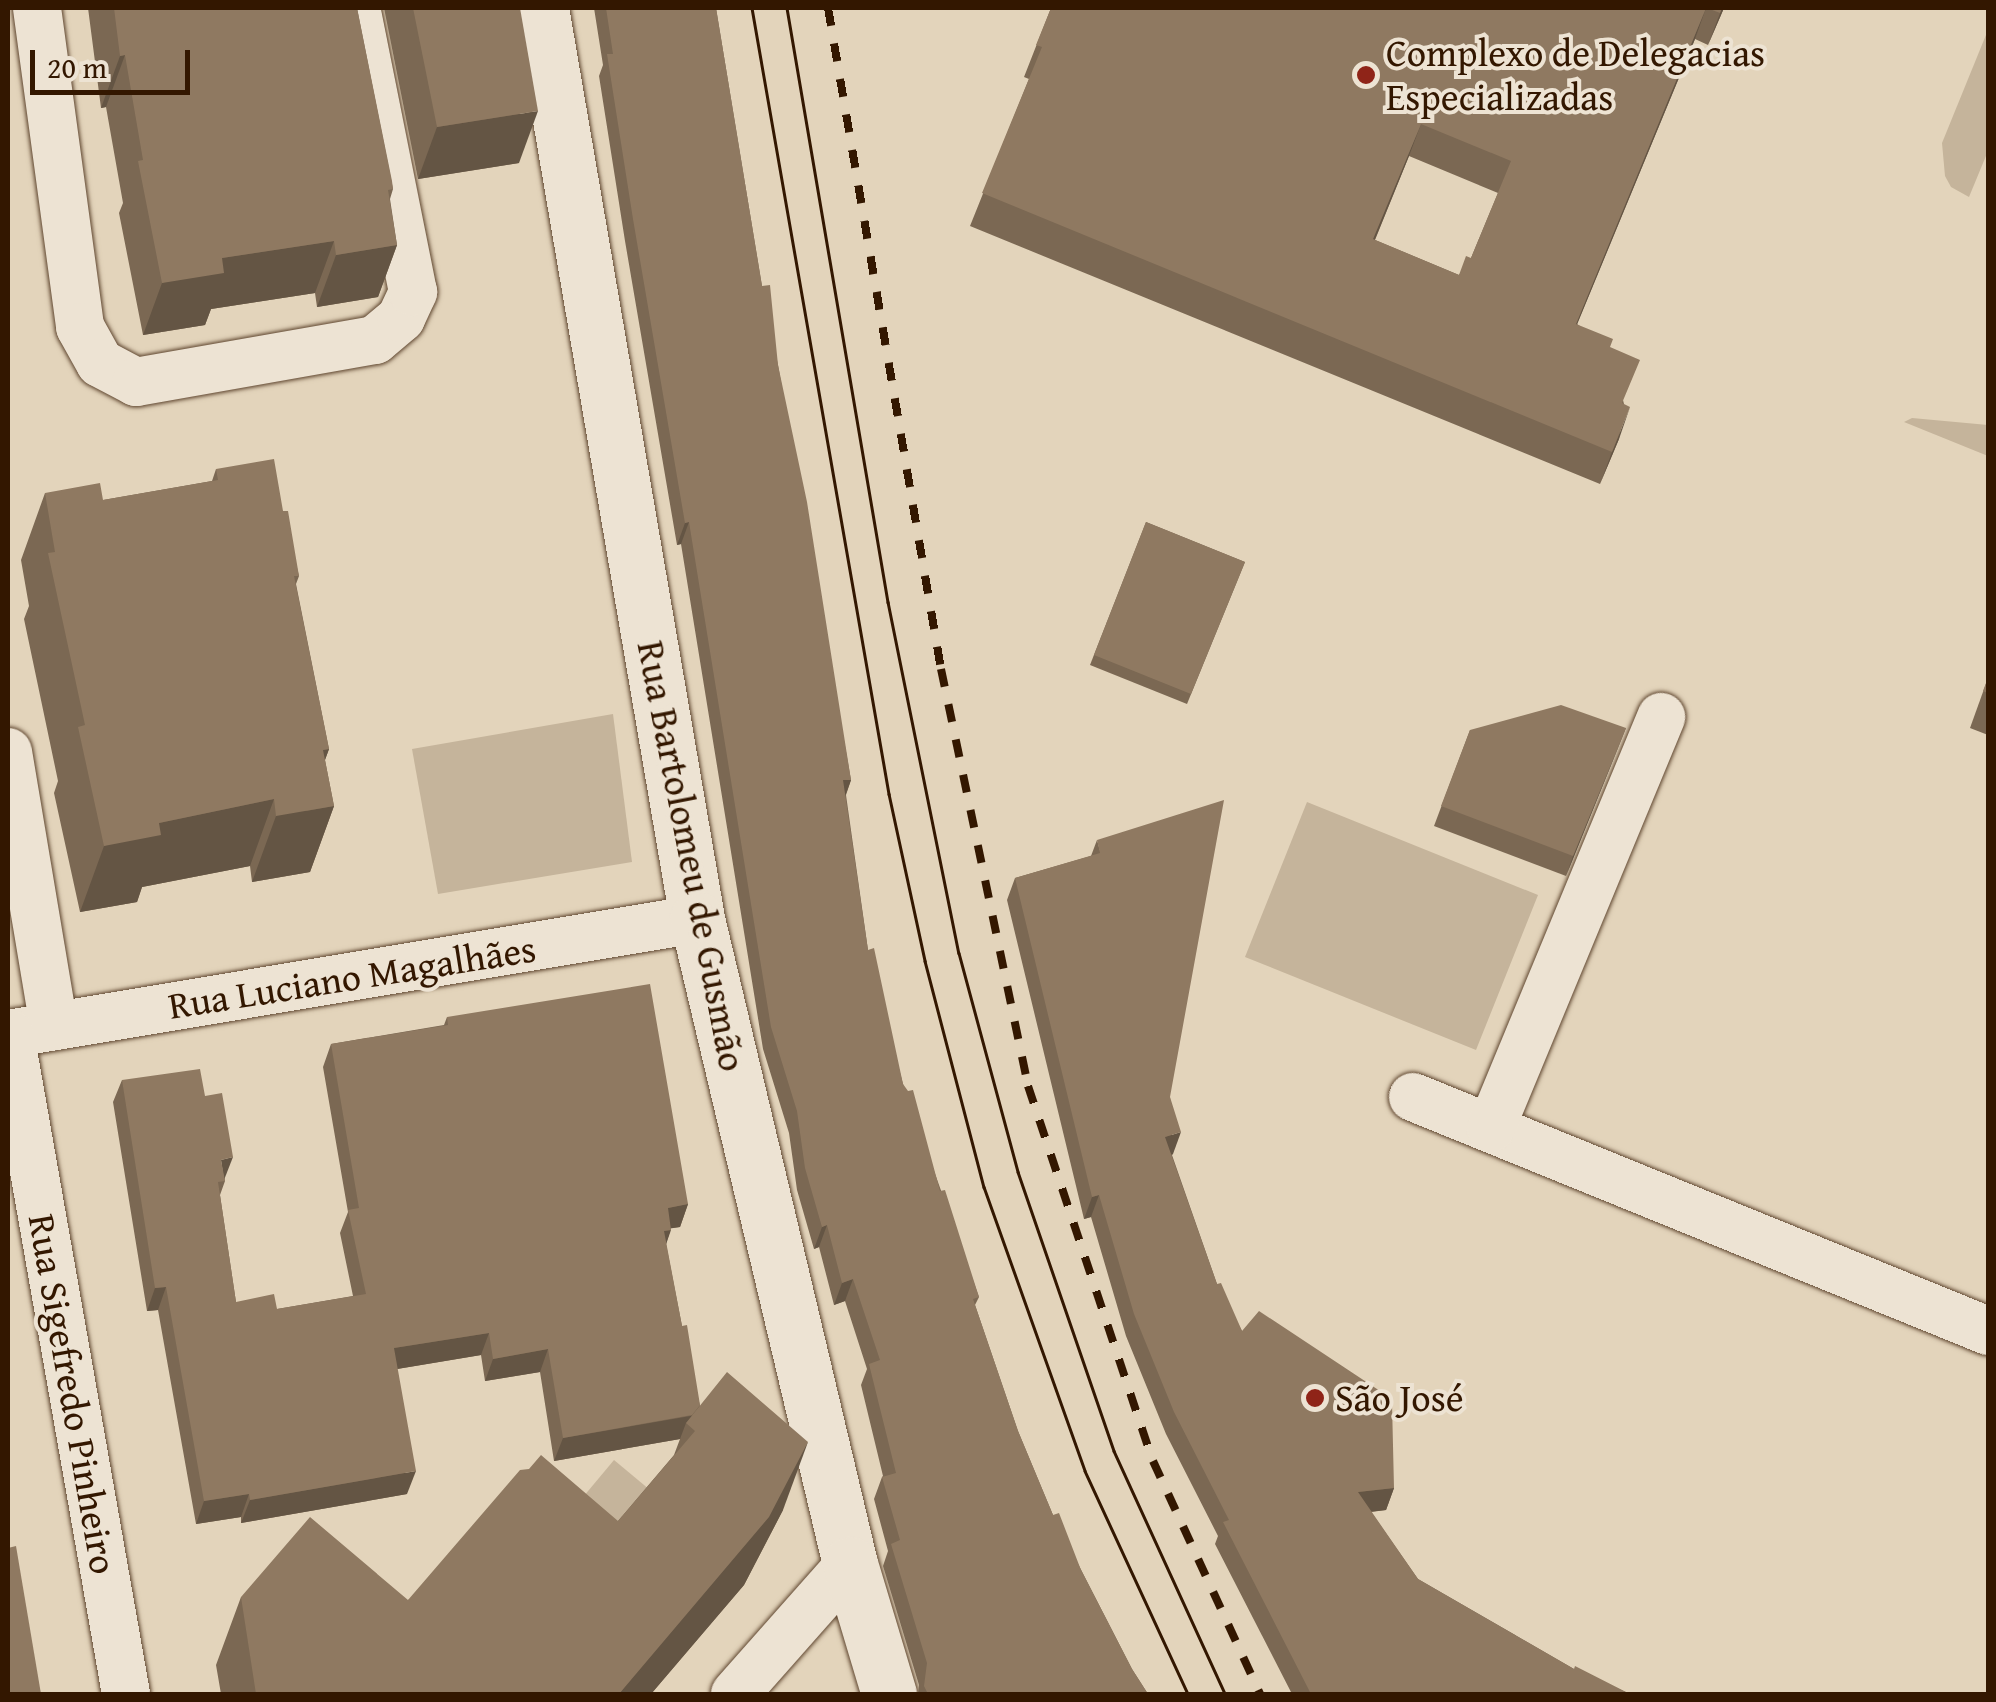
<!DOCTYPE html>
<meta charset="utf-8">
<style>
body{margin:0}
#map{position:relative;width:1996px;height:1702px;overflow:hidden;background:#e3d4bb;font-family:"Gentium Book Plus",serif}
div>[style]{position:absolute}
.green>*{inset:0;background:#c5b49b}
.roads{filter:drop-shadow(0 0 2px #5f462f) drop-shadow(0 0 2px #5f462f)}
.minor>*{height:48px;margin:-24px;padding:0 24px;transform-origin:24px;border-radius:24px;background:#ede3d3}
.tertiary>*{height:55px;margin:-27.5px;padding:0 27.5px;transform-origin:27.5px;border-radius:27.5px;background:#ede3d3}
.tram>*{height:2.5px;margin:-1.25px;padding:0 1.25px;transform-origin:1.25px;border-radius:1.25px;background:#331700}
.rail>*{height:8px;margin-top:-4px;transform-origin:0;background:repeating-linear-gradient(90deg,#331700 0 18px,transparent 0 36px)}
.wall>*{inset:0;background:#7b6853}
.shaded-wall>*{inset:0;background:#645544}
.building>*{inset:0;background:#8f7961}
.dots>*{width:28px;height:28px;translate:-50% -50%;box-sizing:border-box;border:5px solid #ede3d3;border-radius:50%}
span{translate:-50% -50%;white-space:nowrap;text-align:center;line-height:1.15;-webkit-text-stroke:8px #ede3d3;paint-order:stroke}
.poi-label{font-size:38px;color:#331700}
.left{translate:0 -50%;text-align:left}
.street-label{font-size:38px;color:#331700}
.frame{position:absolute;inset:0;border:10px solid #331700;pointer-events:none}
.scale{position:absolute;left:30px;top:50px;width:160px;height:45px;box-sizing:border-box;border:5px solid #331700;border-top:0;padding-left:12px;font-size:30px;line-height:35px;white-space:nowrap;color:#331700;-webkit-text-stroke:8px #ede3d3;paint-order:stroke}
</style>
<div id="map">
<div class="green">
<i style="clip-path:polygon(1988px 30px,1988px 151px,1969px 197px,1951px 187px,1945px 176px,1942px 143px)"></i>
<i style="clip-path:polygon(1912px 418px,1988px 425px,1988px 456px,1904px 422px)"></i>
<i style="clip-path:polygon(613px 714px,632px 862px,438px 894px,412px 749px)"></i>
<i style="clip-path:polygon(1307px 802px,1538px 895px,1476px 1050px,1245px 957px)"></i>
<i style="clip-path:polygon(614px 1460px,656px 1495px,596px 1568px,553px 1533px)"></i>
</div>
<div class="roads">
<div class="minor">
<i style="left:37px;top:8px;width:322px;rotate:82.3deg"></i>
<i style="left:80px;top:327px;width:41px;rotate:60.9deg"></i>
<i style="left:100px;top:363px;width:41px;rotate:27.8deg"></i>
<i style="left:136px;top:382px;width:243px;rotate:-10deg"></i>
<i style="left:375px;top:340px;width:34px;rotate:-40deg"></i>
<i style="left:401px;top:318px;width:29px;rotate:-65deg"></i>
<i style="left:413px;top:292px;width:290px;rotate:-101.3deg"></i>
<i style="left:8px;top:752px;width:278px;rotate:80.5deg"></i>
<i style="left:8px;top:1034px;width:699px;rotate:-9.48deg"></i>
<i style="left:10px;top:1034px;width:670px;rotate:80.03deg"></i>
<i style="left:1413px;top:1097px;width:621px;rotate:22.14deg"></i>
<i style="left:1491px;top:1128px;width:445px;rotate:-67.5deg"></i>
<i style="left:735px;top:1694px;width:174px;rotate:-48.5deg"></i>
</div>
<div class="tertiary">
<i style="left:541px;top:8px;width:924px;rotate:80.28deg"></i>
<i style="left:697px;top:919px;width:663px;rotate:76.66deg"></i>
<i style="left:850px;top:1564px;width:136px;rotate:73.3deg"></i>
</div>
</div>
<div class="tram">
<i style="left:752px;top:8px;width:798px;rotate:80.11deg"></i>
<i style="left:889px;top:794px;width:171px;rotate:77.8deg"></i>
<i style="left:925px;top:961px;width:234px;rotate:75.4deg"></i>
<i style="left:984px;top:1187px;width:301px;rotate:70.4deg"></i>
<i style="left:1085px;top:1471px;width:246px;rotate:65.2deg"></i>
<i style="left:787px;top:8px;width:603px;rotate:80.35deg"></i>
<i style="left:888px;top:602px;width:358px;rotate:78.6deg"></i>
<i style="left:959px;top:953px;width:227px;rotate:74.9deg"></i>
<i style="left:1018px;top:1172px;width:295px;rotate:71deg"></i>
<i style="left:1114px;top:1451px;width:267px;rotate:65.4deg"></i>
</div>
<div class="rail">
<i style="left:828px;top:8px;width:671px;rotate:80.3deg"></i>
<i style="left:941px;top:669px;width:426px;rotate:78.2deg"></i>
<i style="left:1028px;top:1086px;width:395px;rotate:71.6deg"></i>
<i style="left:1153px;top:1461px;width:256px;rotate:65.3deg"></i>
</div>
<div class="wall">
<i style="clip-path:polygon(88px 8px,357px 8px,393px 189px,390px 199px,397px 245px,378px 297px,317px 307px,315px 293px,211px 309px,205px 325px,143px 335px,119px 213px,123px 203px,106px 107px,101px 108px)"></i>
<i style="clip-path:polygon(384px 8px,520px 8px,519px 163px,418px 179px)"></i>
<i style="clip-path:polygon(594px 8px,716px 8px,762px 286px,778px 365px,851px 780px,846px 795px,868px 950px,903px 1084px,979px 1297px,975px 1305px,1018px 1431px,1053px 1515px,1132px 1669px,1148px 1694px,918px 1694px,919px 1685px,883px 1566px,888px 1551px,874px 1499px,882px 1477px,883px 1476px,861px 1385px,867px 1369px,845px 1301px,834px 1305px,819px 1247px,814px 1249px,797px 1190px,789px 1133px,763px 1049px,681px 544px,677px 545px,625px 241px,599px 76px,603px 65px)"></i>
<i style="clip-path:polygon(evenodd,1051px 8px,1724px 8px,1708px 45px,1695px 39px,1577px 324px,1610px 348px,1624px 404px,1619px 439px,1600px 484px,970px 226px,1029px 79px,1024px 77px,1051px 8px,1409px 156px,1498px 193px,1471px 258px,1459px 275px,1375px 240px,1409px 156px)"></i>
<i style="clip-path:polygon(216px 469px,283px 511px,299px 576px,296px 584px,329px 749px,325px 760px,334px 806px,310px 872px,252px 882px,250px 866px,142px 887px,137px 902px,80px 912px,54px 793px,58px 781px,24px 619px,29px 606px,21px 560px,45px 493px,103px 500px,212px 481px)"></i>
<i style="clip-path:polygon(1146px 522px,1245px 562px,1187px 704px,1090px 665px)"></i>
<i style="clip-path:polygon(1988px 678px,1988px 735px,1970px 728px)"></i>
<i style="clip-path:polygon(1626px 728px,1566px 876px,1434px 826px,1470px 730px)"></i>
<i style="clip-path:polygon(1097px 840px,1170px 1097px,1173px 1154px,1172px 1155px,1217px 1284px,1242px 1331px,1394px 1488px,1386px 1510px,1371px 1512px,1418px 1579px,1574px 1669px,1630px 1694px,1292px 1694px,1215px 1544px,1218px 1536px,1166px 1434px,1126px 1336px,1091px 1217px,1084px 1219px,1007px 900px,1015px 878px,1091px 856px)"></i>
<i style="clip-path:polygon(447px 1017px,688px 1204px,680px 1227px,671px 1228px,666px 1244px,682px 1326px,700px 1406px,783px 1510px,744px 1585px,651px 1694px,221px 1694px,216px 1665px,241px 1597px,408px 1600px,618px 1521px,674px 1455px,680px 1439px,554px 1461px,540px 1372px,485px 1381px,481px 1355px,397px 1369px,407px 1494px,241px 1523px,241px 1517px,196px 1524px,158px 1310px,147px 1311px,113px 1102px,122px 1080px,205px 1096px,225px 1181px,220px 1195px,236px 1302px,277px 1309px,353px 1296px,340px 1233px,348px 1212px,323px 1067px,331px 1044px,444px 1025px)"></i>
</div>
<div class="shaded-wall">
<i style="clip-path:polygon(1706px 8px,1695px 39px,1564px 356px,1576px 324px)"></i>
<i style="clip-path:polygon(1722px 8px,1724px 8px,1708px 45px)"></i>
<i style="clip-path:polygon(125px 55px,106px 107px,101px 108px,120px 56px)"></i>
<i style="clip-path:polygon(538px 111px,519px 163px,418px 179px,437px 127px)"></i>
<i style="clip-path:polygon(1421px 124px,1409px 156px,1362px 271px,1373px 239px)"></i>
<i style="clip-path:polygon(334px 241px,315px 293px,211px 309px,205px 325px,143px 335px,162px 283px,222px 258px)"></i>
<i style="clip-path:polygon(397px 245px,378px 297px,317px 307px,336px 255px)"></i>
<i style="clip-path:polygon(1630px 407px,1619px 439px,1600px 484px,1612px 452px)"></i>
<i style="clip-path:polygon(689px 522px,681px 544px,677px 545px,685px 523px)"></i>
<i style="clip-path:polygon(1626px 728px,1618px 748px,1566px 876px,1573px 856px)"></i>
<i style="clip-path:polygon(329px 749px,306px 811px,334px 806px,310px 872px,252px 882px,276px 816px,323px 750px)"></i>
<i style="clip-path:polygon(843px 780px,851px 780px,843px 802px)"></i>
<i style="clip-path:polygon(274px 799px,250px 866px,142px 887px,137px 902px,80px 912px,104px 846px,159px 823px)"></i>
<i style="clip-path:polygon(1181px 1132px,1173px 1154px,1157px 1159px,1165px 1137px)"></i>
<i style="clip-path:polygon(233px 1157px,224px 1180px,221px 1160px)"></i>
<i style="clip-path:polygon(1099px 1195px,1091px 1217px,1084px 1219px,1092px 1197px)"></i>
<i style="clip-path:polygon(688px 1204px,680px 1227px,660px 1230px,668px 1208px)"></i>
<i style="clip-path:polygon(827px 1225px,819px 1247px,814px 1249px,822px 1227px)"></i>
<i style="clip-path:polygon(671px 1230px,663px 1253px,664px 1231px)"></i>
<i style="clip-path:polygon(853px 1279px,845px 1301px,834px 1305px,842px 1283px)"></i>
<i style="clip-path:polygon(166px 1287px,158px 1310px,147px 1311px,155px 1288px)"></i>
<i style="clip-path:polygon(489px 1333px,481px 1355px,385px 1371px,394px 1348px)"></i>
<i style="clip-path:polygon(548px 1349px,540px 1372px,485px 1381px,493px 1359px)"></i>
<i style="clip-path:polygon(702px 1414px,686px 1423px,680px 1439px,554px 1461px,563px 1438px)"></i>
<i style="clip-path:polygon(808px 1442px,783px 1510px,744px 1585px,651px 1694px,619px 1694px)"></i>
<i style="clip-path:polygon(416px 1471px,407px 1494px,241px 1523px,250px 1500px)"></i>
<i style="clip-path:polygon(1394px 1488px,1386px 1510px,1350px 1514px,1358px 1492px)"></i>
<i style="clip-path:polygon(249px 1494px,241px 1517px,196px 1524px,204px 1501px)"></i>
</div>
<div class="building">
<i style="clip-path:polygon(114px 8px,357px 8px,392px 181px,393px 189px,388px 190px,397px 245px,336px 255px,334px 241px,222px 258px,224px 273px,162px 283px,138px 161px,143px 160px,125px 55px,120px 56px)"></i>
<i style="clip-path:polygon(413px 8px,520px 8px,538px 111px,437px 127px)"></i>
<i style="clip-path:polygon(606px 8px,716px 8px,762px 286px,770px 285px,778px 365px,807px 502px,851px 780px,843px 780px,868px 950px,874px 948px,903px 1084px,908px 1091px,913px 1090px,940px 1191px,945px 1190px,979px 1297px,973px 1299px,1018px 1431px,1053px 1515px,1059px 1513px,1081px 1570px,1132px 1669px,1148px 1694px,928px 1694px,924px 1686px,927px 1663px,891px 1544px,900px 1540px,882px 1477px,896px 1473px,869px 1364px,880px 1360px,853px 1279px,842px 1283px,827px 1225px,822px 1227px,805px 1168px,797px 1111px,771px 1027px,689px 522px,685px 523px,633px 219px,607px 54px,613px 54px)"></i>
<i style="clip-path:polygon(evenodd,1051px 8px,1706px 8px,1576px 324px,1613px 339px,1610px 347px,1640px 360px,1622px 403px,1630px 407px,1612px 452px,982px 193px,1042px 47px,1036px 45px,1051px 8px,1421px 124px,1511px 161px,1471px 258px,1466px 256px,1459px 275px,1373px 239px,1421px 124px)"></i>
<i style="clip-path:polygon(1707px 8px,1722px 8px,1720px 13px)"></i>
<i style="clip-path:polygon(274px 459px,283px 511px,288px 511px,299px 576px,294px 576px,329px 749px,323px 750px,334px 806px,276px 816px,274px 799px,159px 823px,161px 835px,104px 846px,78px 727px,85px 725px,48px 553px,55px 552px,45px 493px,100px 483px,103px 500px,218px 480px,216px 469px)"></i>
<i style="clip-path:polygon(1146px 522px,1245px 562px,1191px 694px,1094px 655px)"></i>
<i style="clip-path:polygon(1988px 678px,1988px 693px,1983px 691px)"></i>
<i style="clip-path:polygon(1561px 705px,1626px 728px,1573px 856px,1441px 806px,1470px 730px)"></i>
<i style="clip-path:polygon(1224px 800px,1170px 1097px,1181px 1132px,1165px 1137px,1217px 1284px,1221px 1283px,1242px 1331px,1259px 1311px,1386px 1395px,1392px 1403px,1394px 1488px,1358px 1492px,1418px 1579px,1574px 1669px,1575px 1666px,1630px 1694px,1311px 1694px,1223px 1522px,1229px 1520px,1174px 1412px,1134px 1314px,1099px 1195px,1092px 1197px,1015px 878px,1100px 853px,1097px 840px)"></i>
<i style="clip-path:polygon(650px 984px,688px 1204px,668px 1208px,671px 1230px,664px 1231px,682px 1326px,687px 1325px,700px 1405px,692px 1415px,563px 1438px,548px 1349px,493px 1359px,489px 1333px,394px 1348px,416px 1471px,250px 1500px,249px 1494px,204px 1501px,166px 1287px,155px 1288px,122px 1080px,200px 1069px,205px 1096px,222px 1093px,233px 1157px,221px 1160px,225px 1181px,218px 1182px,236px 1302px,274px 1294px,277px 1309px,366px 1294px,348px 1210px,359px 1208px,331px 1044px,448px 1025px,447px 1017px)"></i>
<i style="clip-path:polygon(727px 1372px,808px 1442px,769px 1517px,619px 1694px,256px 1694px,241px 1597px,310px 1517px,408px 1600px,520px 1470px,529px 1469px,541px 1455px,618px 1521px,695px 1431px,686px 1423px)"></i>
<i style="clip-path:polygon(16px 1546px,41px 1694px,8px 1694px,8px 1548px)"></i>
</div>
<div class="dots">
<i style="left:1366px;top:75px;background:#8f2418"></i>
<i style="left:1315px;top:1398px;background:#8f2418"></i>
</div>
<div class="poi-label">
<span class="left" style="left:1386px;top:75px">Complexo de Delegacias<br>Especializadas</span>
<span class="left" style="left:1335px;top:1398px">São José</span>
</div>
<div class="street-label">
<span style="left:692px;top:856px;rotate:79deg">Rua Bartolomeu de Gusmão</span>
<span style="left:352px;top:977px;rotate:-9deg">Rua Luciano Magalhães</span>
<span style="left:73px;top:1394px;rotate:80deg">Rua Sigefredo Pinheiro</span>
</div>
<div class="frame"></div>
<div class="scale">20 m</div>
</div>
